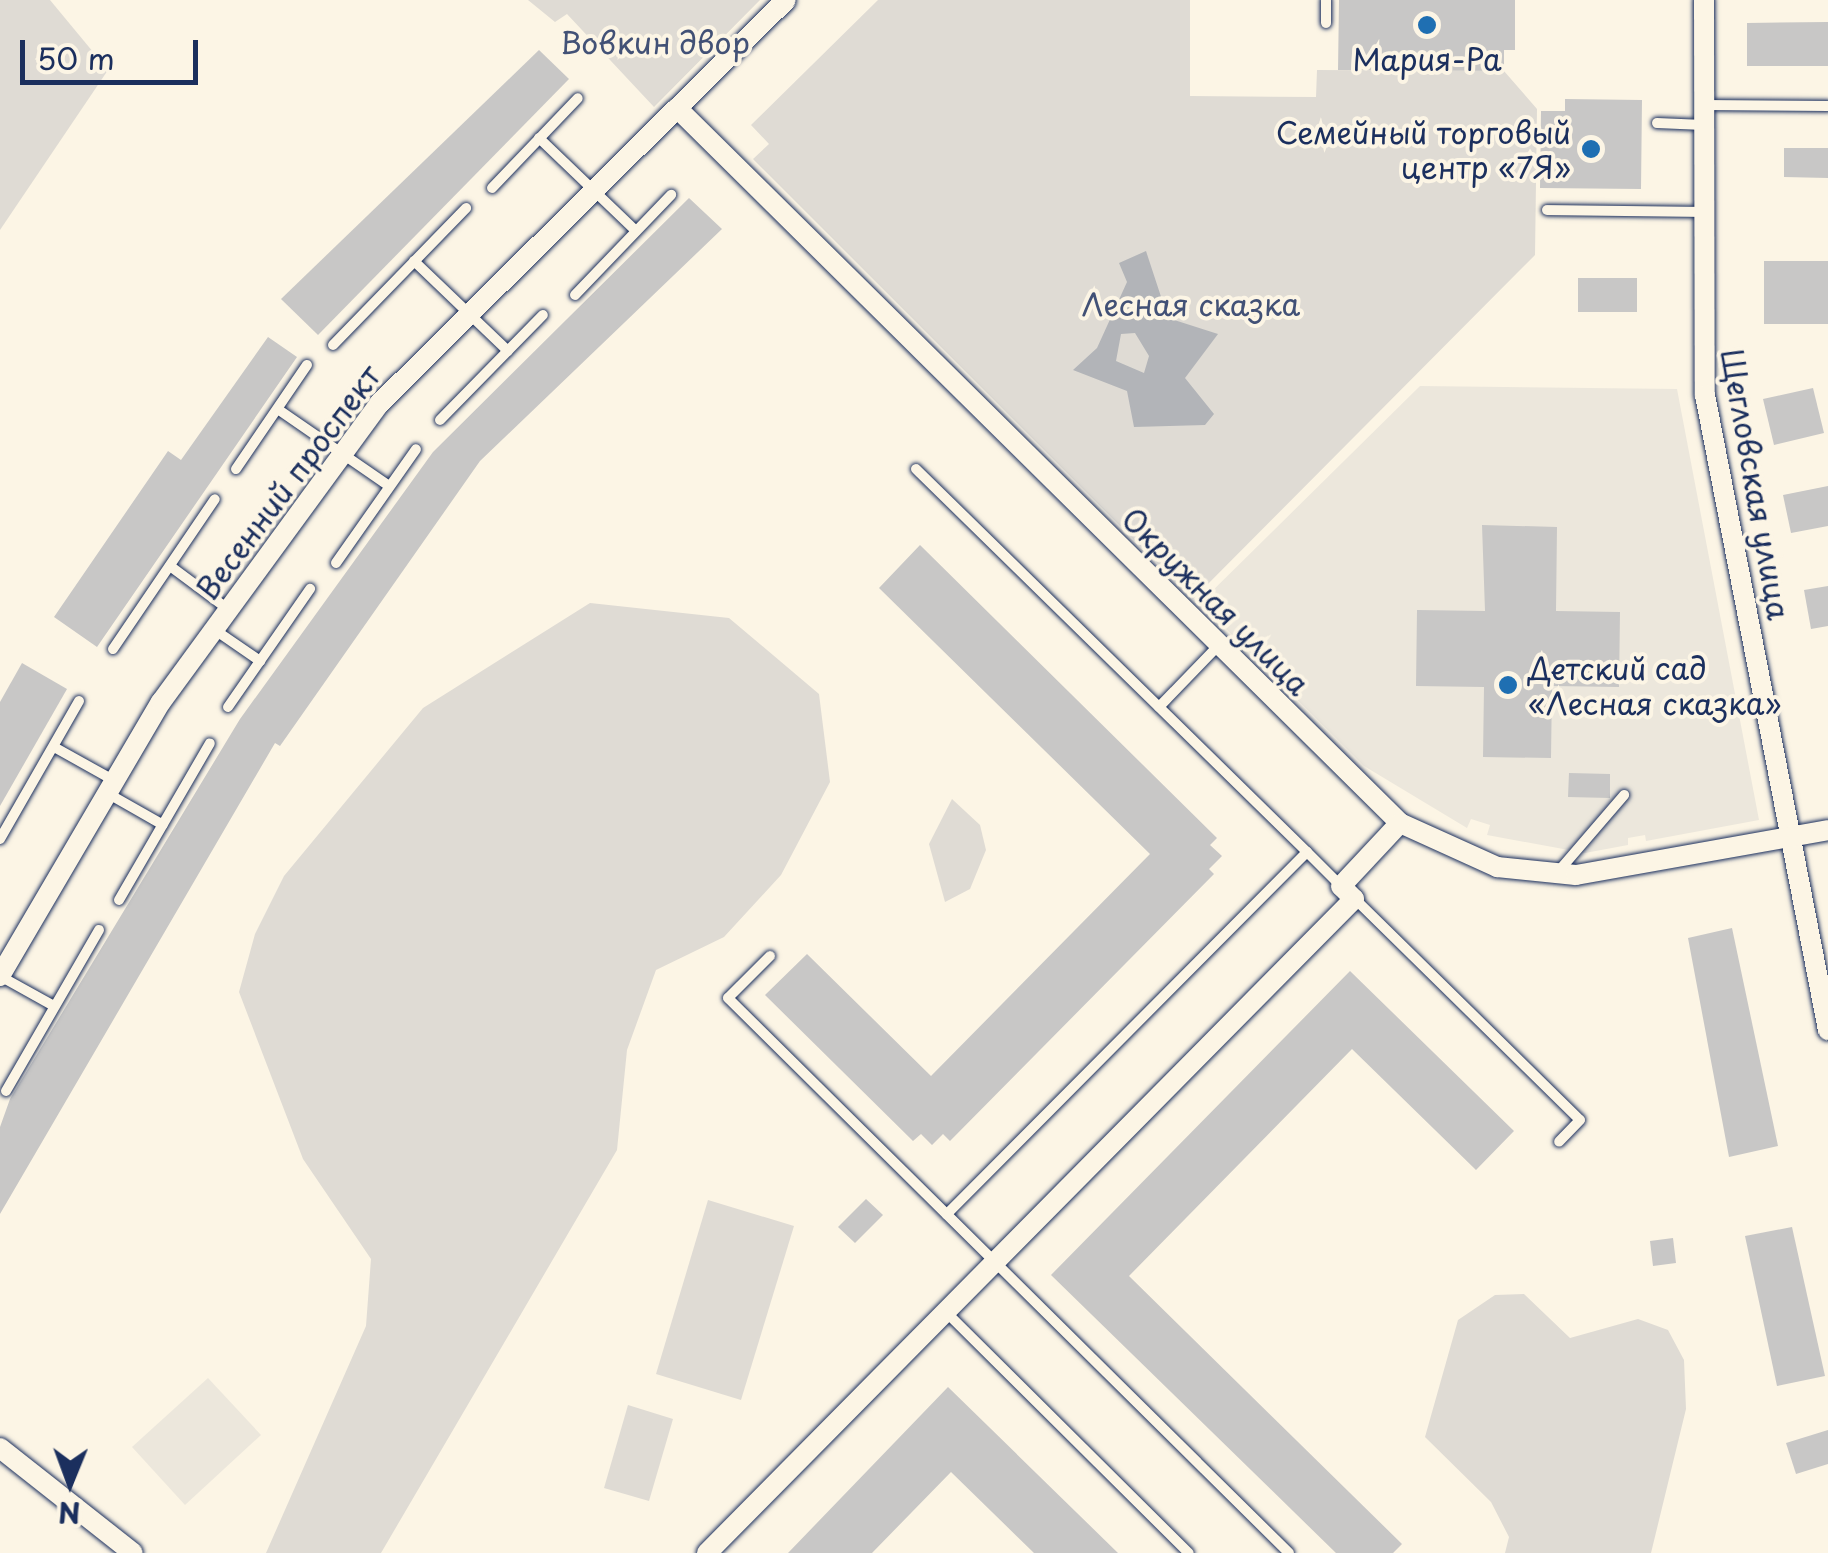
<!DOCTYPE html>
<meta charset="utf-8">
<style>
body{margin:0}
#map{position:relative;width:1828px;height:1553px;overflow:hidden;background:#fcf5e5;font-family:"Playpen Sans",sans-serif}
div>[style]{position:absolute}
.built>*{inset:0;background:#ece7dc}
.green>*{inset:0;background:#dfdbd4}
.water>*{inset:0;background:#b2b4b8}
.building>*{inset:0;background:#c8c7c6}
.roads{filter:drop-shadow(0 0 2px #1b2f5e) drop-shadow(0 0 2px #1b2f5e)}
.service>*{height:10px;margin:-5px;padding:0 5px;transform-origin:5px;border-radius:5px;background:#fcf5e5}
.minor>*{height:20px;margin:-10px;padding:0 10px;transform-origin:10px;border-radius:10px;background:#fcf5e5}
.dots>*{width:28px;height:28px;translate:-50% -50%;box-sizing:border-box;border:5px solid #fcf5e5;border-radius:50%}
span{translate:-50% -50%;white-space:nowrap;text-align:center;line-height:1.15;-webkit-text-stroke:8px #fcf5e5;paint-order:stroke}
.park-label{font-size:30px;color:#425176}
.poi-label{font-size:30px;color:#1b2f5e}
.right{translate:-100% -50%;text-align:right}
.left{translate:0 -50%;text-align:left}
.street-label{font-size:30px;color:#1b2f5e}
.north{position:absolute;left:20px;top:1433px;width:100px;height:100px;-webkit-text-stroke:8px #fcf5e5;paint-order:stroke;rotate:181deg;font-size:28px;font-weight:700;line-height:40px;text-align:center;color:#1b2f5e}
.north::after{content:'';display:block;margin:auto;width:35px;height:45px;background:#1b2f5e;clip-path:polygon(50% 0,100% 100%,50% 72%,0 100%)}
.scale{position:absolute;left:20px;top:40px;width:178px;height:45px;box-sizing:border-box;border:5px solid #1b2f5e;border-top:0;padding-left:12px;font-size:30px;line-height:35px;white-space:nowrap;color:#1b2f5e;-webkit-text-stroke:8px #fcf5e5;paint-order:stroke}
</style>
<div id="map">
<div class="built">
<i style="clip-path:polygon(1420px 386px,1677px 389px,1759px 820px,1646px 841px,1645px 835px,1628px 838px,1628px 845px,1585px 853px,1487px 835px,1490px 825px,1471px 819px,1467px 828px,1364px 766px,1200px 603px)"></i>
<i style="clip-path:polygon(208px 1378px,261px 1435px,185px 1505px,132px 1447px)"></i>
</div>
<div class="green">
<i style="clip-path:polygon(0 0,50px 0,108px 70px,0 230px)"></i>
<i style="clip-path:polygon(528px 0,760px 0,654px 107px,567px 14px,555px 22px)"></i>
<i style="clip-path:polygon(878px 0,1190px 0,1190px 96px,1316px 97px,1317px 70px,1504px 71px,1537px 109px,1535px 255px,1193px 599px,753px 159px,769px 144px,751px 125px)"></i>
<i style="clip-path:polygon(590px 603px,729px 618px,819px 694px,830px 782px,781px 875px,724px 937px,656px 970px,627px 1050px,617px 1150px,381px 1553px,266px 1553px,366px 1326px,371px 1259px,303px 1159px,239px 992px,255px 934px,284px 876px,423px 708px)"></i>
<i style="clip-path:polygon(952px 799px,980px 825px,986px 850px,970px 889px,945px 902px,929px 844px)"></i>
<i style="clip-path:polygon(708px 1200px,794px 1226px,741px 1400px,656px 1374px)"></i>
<i style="clip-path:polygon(1524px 1294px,1570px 1338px,1638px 1319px,1668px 1330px,1684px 1360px,1686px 1409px,1651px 1553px,1505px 1553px,1509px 1537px,1491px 1502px,1425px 1437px,1458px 1320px,1495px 1295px)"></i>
<i style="clip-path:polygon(628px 1405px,673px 1419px,649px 1501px,604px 1488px)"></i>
</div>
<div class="water">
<i style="clip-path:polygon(evenodd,1146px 251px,1168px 318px,1218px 334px,1185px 378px,1214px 414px,1205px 425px,1134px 427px,1127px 391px,1073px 370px,1097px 348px,1127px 282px,1119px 263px,1146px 251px,1135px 333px,1149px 356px,1144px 373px,1116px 361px,1121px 334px,1135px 333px)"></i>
</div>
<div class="building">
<i style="clip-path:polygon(1339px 0,1515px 0,1515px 50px,1504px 50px,1504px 71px,1338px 70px)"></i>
<i style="clip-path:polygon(1828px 22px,1828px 66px,1747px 66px,1747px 23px)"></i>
<i style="clip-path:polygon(539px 50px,569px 79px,318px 335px,281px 299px)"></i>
<i style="clip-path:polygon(1565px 99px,1642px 100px,1641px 189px,1540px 188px,1541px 111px,1565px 111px)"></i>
<i style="clip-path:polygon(1784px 148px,1828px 148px,1828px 178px,1784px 177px)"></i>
<i style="clip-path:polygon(689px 198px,722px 229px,480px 461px,280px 746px,275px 743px,0 1214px,0 1127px,10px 1099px,240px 719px,433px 452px)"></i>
<i style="clip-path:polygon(1764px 261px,1828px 261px,1828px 324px,1764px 324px)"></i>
<i style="clip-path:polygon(1578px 278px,1637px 278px,1637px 312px,1578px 312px)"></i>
<i style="clip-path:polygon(268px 337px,297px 357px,97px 647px,54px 617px,168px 451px,181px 460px)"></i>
<i style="clip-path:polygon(1813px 388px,1824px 433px,1774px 445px,1763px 399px)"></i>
<i style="clip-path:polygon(1828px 486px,1828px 526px,1791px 533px,1783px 495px)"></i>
<i style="clip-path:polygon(1482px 525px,1557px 527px,1556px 611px,1620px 612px,1619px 687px,1552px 686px,1551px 758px,1483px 757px,1484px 687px,1416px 686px,1417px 610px,1485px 611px)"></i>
<i style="clip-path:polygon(920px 545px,1217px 838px,1210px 845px,1222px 856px,1209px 869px,1214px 874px,950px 1141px,943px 1134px,932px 1145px,921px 1134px,913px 1141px,765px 995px,807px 954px,931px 1076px,1150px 854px,879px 588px)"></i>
<i style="clip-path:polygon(1828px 586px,1828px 626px,1811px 629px,1804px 590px)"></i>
<i style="clip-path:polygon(22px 663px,67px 689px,0 806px,0 702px)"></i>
<i style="clip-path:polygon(1569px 773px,1610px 774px,1610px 798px,1568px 797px)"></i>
<i style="clip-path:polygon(1732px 928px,1778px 1146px,1729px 1157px,1688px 938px)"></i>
<i style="clip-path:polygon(1350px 971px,1514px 1131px,1476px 1170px,1352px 1049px,1129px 1276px,1402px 1544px,1393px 1553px,1336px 1553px,1051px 1275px)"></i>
<i style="clip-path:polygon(866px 1199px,883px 1215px,855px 1243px,838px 1227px)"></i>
<i style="clip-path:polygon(1792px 1227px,1825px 1376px,1777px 1386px,1745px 1236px)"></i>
<i style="clip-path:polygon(1673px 1238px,1676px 1263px,1653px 1266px,1650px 1241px)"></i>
<i style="clip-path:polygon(948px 1387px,1118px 1553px,1034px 1553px,951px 1472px,872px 1553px,788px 1553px)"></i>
<i style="clip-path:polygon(1828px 1430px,1828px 1464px,1796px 1474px,1786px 1443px)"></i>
</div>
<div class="roads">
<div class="service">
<i style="left:1326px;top:0;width:23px;rotate:90deg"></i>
<i style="left:1704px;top:105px;width:124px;rotate:0.5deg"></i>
<i style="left:1657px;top:123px;width:47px;rotate:2.4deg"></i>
<i style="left:539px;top:138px;width:134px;rotate:43.8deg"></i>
<i style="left:492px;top:188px;width:124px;rotate:-46.3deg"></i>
<i style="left:1547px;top:210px;width:155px;rotate:0.7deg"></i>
<i style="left:414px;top:261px;width:130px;rotate:43.8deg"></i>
<i style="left:575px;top:295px;width:139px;rotate:-46.2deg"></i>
<i style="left:333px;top:345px;width:191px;rotate:-45.8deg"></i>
<i style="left:279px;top:410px;width:134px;rotate:34.6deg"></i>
<i style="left:440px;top:420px;width:147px;rotate:-45.6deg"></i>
<i style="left:236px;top:469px;width:126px;rotate:-55.7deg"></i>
<i style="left:916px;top:469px;width:547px;rotate:44.41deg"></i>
<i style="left:1307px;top:852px;width:511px;rotate:134.84deg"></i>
<i style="left:336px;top:563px;width:139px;rotate:-54.9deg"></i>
<i style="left:170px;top:566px;width:72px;rotate:36.6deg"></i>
<i style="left:215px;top:630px;width:55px;rotate:34.6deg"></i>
<i style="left:113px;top:649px;width:181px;rotate:-55.8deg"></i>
<i style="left:228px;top:707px;width:144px;rotate:-55.2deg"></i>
<i style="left:1159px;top:707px;width:85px;rotate:-46deg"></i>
<i style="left:54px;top:747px;width:70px;rotate:29.1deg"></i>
<i style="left:107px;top:793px;width:64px;rotate:29.7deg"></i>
<i style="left:0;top:839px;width:159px;rotate:-60.2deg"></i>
<i style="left:1307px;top:852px;width:48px;rotate:45deg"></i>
<i style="left:1557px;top:873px;width:103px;rotate:-49.3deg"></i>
<i style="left:1355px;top:899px;width:315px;rotate:44.5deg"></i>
<i style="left:1580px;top:1120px;width:30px;rotate:134deg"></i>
<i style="left:119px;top:900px;width:181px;rotate:-59.9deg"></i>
<i style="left:770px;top:956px;width:59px;rotate:135deg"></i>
<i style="left:728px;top:998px;width:789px;rotate:44.69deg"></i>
<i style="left:0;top:976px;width:62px;rotate:29.1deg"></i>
<i style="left:6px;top:1091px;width:186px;rotate:-60deg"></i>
<i style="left:946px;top:1312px;width:342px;rotate:44.8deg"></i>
</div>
<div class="minor">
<i style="left:1704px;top:0;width:395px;rotate:89.9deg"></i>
<i style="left:1705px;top:395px;width:647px;rotate:79.04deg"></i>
<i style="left:677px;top:108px;width:1017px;rotate:44.68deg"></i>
<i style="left:1400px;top:823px;width:107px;rotate:24.4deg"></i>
<i style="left:1497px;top:867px;width:79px;rotate:5.8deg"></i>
<i style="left:1576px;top:875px;width:256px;rotate:-10.1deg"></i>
<i style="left:0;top:976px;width:318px;rotate:-59.6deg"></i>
<i style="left:161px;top:702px;width:369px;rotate:-53.8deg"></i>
<i style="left:379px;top:404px;width:573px;rotate:-44.79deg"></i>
<i style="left:0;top:1448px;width:169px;rotate:38.3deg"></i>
<i style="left:707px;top:1553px;width:920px;rotate:-45.31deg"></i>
<i style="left:1354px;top:899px;width:18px;rotate:-135deg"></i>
<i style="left:1341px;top:886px;width:86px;rotate:-46.9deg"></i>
</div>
</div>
<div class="dots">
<i style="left:1427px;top:25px;background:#1f6fb2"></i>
<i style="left:1591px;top:149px;background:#1f6fb2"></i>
<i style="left:1508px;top:685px;background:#1f6fb2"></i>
</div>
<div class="park-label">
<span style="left:655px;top:42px">Вовкин двор</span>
<span style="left:1191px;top:304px">Лесная сказка</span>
</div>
<div class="poi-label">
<span style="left:1427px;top:59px">Мария-Ра</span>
<span class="right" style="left:1571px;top:149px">Семейный торговый<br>центр «7Я»</span>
<span class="left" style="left:1528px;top:685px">Детский сад<br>«Лесная сказка»</span>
</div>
<div class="street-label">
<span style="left:288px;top:482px;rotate:-53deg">Весенний проспект</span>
<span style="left:1756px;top:484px;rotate:80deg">Щегловская улица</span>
<span style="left:1216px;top:601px;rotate:45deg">Окружная улица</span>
</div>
<div class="north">N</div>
<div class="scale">50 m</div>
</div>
